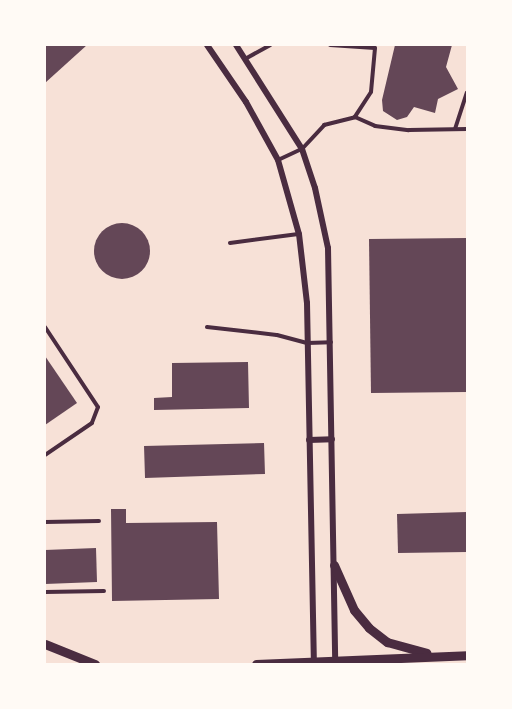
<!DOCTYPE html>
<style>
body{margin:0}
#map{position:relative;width:512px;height:709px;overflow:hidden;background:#f7e1d7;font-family:Poppins,sans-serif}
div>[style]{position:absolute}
.building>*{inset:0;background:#644757}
.round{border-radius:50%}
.service>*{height:4px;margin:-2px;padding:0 2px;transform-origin:2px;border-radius:2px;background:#4a2c40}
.minor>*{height:6px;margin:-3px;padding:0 3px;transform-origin:3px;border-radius:3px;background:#4a2c40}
.tertiary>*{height:9px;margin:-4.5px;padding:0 4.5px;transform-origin:4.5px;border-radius:4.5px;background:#4a2c40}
span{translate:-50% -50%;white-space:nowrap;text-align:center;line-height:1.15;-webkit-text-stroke:5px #fffaf5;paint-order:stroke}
.frame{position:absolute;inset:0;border:46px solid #fffaf5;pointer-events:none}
</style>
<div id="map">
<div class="building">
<i style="clip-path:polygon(45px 45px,87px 45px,45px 83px)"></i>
<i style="clip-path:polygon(395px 45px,452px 45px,446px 67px,458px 89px,438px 99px,435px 113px,414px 107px,407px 117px,397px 120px,383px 111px,382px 100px)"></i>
<i class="round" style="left:94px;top:223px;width:56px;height:56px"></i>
<i style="clip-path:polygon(467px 238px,467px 392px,371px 393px,369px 239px)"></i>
<i style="clip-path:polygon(45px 356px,77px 403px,45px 425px)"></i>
<i style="clip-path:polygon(248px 362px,249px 408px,154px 410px,154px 398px,172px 397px,172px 363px)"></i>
<i style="clip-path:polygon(264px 443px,265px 474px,145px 478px,144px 446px)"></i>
<i style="clip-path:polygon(111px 509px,126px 509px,126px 523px,217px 522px,219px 599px,112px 601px)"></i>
<i style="clip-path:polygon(467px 512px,467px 552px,398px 553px,397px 514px)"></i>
<i style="clip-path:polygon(96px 548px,97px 582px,45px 584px,45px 550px)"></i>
</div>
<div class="service">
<i style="left:330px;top:45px;width:45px;rotate:3.8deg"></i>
<i style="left:375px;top:48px;width:44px;rotate:95.2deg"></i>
<i style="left:371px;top:92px;width:30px;rotate:123deg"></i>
<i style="left:245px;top:59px;width:29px;rotate:-29deg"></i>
<i style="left:455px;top:129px;width:38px;rotate:-72deg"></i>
<i style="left:278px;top:160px;width:26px;rotate:-25deg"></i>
<i style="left:302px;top:149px;width:33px;rotate:-47deg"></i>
<i style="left:324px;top:125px;width:32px;rotate:-14deg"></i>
<i style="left:355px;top:117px;width:22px;rotate:24deg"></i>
<i style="left:375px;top:126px;width:34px;rotate:7deg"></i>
<i style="left:409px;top:130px;width:58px;rotate:-1deg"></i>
<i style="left:230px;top:243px;width:69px;rotate:-7.5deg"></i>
<i style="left:45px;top:327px;width:96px;rotate:56.5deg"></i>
<i style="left:98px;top:407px;width:17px;rotate:111deg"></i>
<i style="left:92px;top:423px;width:57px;rotate:145.8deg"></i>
<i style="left:207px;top:327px;width:70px;rotate:6.5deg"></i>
<i style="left:277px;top:335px;width:31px;rotate:15deg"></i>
<i style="left:307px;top:343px;width:24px;rotate:-2deg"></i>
<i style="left:45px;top:522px;width:54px;rotate:-1.1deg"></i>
<i style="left:45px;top:592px;width:59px;rotate:-1deg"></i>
</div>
<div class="minor">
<i style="left:207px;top:45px;width:69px;rotate:55.6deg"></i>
<i style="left:246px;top:102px;width:66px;rotate:61.1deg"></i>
<i style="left:278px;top:160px;width:77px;rotate:74.2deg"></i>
<i style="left:299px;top:234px;width:69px;rotate:83.4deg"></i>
<i style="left:307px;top:303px;width:361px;rotate:88.9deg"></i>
<i style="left:236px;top:45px;width:123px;rotate:57.6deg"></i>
<i style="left:302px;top:149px;width:41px;rotate:71.6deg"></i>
<i style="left:315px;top:188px;width:61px;rotate:77.8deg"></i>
<i style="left:328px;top:248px;width:415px;rotate:89deg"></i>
<i style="left:309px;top:440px;width:23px;rotate:-2deg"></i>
</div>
<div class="tertiary">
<i style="left:334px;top:565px;width:49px;rotate:66deg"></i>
<i style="left:354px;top:610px;width:23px;rotate:50deg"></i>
<i style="left:369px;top:628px;width:23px;rotate:38deg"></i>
<i style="left:387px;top:642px;width:41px;rotate:15.4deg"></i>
<i style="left:45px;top:644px;width:54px;rotate:21.8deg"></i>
<i style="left:256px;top:664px;width:211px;rotate:-2.4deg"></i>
</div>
<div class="frame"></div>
</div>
